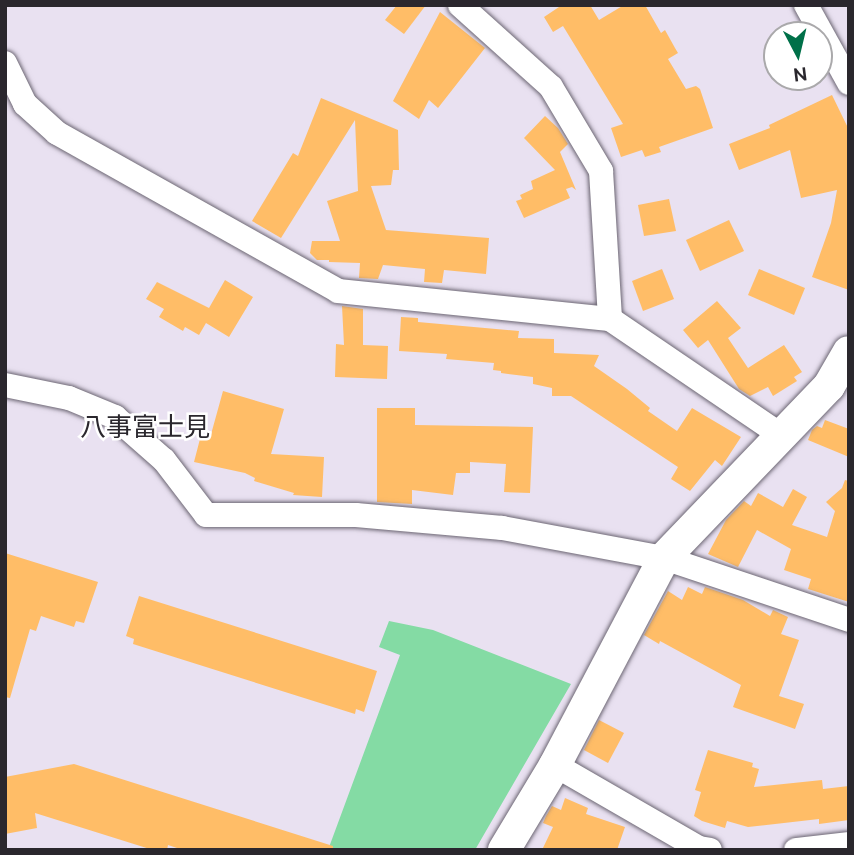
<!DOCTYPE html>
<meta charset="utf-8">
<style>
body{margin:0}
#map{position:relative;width:854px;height:855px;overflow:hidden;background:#e9e1f1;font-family:Ubuntu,"Noto Sans JP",sans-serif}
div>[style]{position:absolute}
.green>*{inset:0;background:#84dba4}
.building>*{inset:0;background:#ffbd67}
.roads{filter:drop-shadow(0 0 2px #6c6673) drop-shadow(0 0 2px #6c6673)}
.minor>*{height:24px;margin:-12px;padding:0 12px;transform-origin:12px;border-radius:12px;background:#fff}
.tertiary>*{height:32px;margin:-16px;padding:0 16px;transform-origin:16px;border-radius:16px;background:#fff}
span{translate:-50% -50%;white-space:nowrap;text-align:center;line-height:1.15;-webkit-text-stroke:5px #fff;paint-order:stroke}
.quarter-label{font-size:26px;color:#2a272d}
.frame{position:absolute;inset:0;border:7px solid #2a272d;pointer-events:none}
.north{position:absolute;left:763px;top:21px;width:70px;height:70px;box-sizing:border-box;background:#fff;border:2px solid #aaa9ab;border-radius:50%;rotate:173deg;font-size:19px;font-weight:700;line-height:28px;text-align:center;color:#2a272d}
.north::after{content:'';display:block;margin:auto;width:24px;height:32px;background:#007049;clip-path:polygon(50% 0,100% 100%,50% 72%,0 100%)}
</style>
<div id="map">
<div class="green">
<i style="clip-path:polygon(389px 621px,433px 630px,571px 684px,475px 850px,328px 850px,400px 655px,379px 647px)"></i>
</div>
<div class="building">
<i style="clip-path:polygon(397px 5px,426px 5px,404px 34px,385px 20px)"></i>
<i style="clip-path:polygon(562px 5px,590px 5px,599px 20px,624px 5px,645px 5px,661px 33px,665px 30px,675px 48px,678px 53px,668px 59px,686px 89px,696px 86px,700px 89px,713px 128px,659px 147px,661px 152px,645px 157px,642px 150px,621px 157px,611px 128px,623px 124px,563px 26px,553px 32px,544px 17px)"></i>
<i style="clip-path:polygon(440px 12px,485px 48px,438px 108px,429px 100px,419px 119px,393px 101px)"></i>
<i style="clip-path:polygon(832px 95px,849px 130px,849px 290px,812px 277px,831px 223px,837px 190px,801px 198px,790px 150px,739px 170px,729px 144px,770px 128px,769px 125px)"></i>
<i style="clip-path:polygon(321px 98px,398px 130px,399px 170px,393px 170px,391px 185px,371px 186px,386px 230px,489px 238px,486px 274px,444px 270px,442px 283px,424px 282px,425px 269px,383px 265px,378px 279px,359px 278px,360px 263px,329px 262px,329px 260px,317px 260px,310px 253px,312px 241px,340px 241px,327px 201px,358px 191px,355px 120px,281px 238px,252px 221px,293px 153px,298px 156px)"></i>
<i style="clip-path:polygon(545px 116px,558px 128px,568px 144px,560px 152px,576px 190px,572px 187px,566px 189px,570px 198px,524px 218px,516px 201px,522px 199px,520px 195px,533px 189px,531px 181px,555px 170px,524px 138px)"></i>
<i style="clip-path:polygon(669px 199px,676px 231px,644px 236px,638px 205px)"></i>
<i style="clip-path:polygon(729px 220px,744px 251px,700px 271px,686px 240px)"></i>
<i style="clip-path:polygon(662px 269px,674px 299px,643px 311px,632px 281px)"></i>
<i style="clip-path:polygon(759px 269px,805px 288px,794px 315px,748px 295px)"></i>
<i style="clip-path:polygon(225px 280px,253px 297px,229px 337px,206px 323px,199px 335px,185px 327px,183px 331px,159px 317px,164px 309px,146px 299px,157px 282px,209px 308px)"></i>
<i style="clip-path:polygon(717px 301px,741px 328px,728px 338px,748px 368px,784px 345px,802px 372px,794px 377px,797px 381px,773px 396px,768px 387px,750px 396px,739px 389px,708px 340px,698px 348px,683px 330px)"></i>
<i style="clip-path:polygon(342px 306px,363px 309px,363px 345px,388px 346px,387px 379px,335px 377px,336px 344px,344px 345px)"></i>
<i style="clip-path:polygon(401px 317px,418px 318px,418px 322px,519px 331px,518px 338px,554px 339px,554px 353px,599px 355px,594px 366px,627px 389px,650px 408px,648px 411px,677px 431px,692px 408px,741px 437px,722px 466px,715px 460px,690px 491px,671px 479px,678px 467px,571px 396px,552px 396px,552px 388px,533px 384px,533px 377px,501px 373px,501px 371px,493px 370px,494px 363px,446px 359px,447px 354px,399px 351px)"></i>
<i style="clip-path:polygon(223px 391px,284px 409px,271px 454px,324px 457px,322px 497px,293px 495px,294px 493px,254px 481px,255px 478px,245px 473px,194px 462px,201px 435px,210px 438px)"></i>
<i style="clip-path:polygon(377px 408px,415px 408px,415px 425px,533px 427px,530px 493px,504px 492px,506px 464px,470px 462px,470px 473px,456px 473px,453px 495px,412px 490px,412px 504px,377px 502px)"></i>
<i style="clip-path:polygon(825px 420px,849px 429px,849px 457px,808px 440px,812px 430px,817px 426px,822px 428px)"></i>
<i style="clip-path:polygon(845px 480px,849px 481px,849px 602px,808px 589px,811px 579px,784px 570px,791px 549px,757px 530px,738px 567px,708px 554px,726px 520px,744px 501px,751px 506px,758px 493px,783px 507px,793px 489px,807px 497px,792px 525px,827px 537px,835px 511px,826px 502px,842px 488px)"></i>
<i style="clip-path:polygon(5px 553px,98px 582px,84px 623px,76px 621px,74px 627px,41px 616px,36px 631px,30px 629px,10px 698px,5px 697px)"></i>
<i style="clip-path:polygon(688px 587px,702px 594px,705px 587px,743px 600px,770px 616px,773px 610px,788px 617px,781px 634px,799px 640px,779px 696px,804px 704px,795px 729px,733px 707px,741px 685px,660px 641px,659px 644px,644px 635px,668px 591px,682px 600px)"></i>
<i style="clip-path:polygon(139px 596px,377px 671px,364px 712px,356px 709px,355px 714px,133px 644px,134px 639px,126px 636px)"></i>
<i style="clip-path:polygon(599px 720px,624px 733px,608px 763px,584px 750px)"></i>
<i style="clip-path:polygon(708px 750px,753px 763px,752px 767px,759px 769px,754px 787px,822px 780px,823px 789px,849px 786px,849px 820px,819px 824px,819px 819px,748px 827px,727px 821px,725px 828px,702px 821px,694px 816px,701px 792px,695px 790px)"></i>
<i style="clip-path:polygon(74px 764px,333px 846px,333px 850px,183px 850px,168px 845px,167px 850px,153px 850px,35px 813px,37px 828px,5px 834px,5px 777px)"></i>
<i style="clip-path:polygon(565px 798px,588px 808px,586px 814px,625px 827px,617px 850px,542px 850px,553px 827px,543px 823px,546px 816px,552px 806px,561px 810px)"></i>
</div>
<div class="roads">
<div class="minor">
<i style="left:460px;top:5px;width:122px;rotate:42deg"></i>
<i style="left:551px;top:87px;width:98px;rotate:59.2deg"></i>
<i style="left:601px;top:171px;width:148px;rotate:86.5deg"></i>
<i style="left:806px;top:5px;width:89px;rotate:61.1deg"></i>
<i style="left:5px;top:63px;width:46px;rotate:64deg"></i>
<i style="left:25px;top:104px;width:43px;rotate:42.2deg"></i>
<i style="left:57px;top:133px;width:322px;rotate:29.3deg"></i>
<i style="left:338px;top:291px;width:273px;rotate:5.9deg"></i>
<i style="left:610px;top:319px;width:208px;rotate:34.2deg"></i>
<i style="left:5px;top:385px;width:65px;rotate:11.5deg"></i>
<i style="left:69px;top:398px;width:50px;rotate:22.4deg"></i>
<i style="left:115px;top:417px;width:65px;rotate:41.3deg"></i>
<i style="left:164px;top:460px;width:69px;rotate:52.6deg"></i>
<i style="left:206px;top:515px;width:150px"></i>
<i style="left:356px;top:515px;width:147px;rotate:5.1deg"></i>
<i style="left:502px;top:528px;width:165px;rotate:10.5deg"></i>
<i style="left:664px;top:558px;width:195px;rotate:18.5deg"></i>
<i style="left:555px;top:765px;width:166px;rotate:30deg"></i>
<i style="left:699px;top:848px;width:11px;rotate:10deg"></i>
<i style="left:796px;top:850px;width:53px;rotate:-6.5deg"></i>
</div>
<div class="tertiary">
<i style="left:504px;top:850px;width:99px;rotate:-59deg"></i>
<i style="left:555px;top:765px;width:234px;rotate:-62.2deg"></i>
<i style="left:664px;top:558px;width:238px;rotate:-46.2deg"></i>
<i style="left:829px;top:386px;width:39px;rotate:-60deg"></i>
</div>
</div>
<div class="quarter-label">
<span style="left:145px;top:427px">八事富士見</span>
</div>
<div class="frame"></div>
<div class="north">N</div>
</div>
